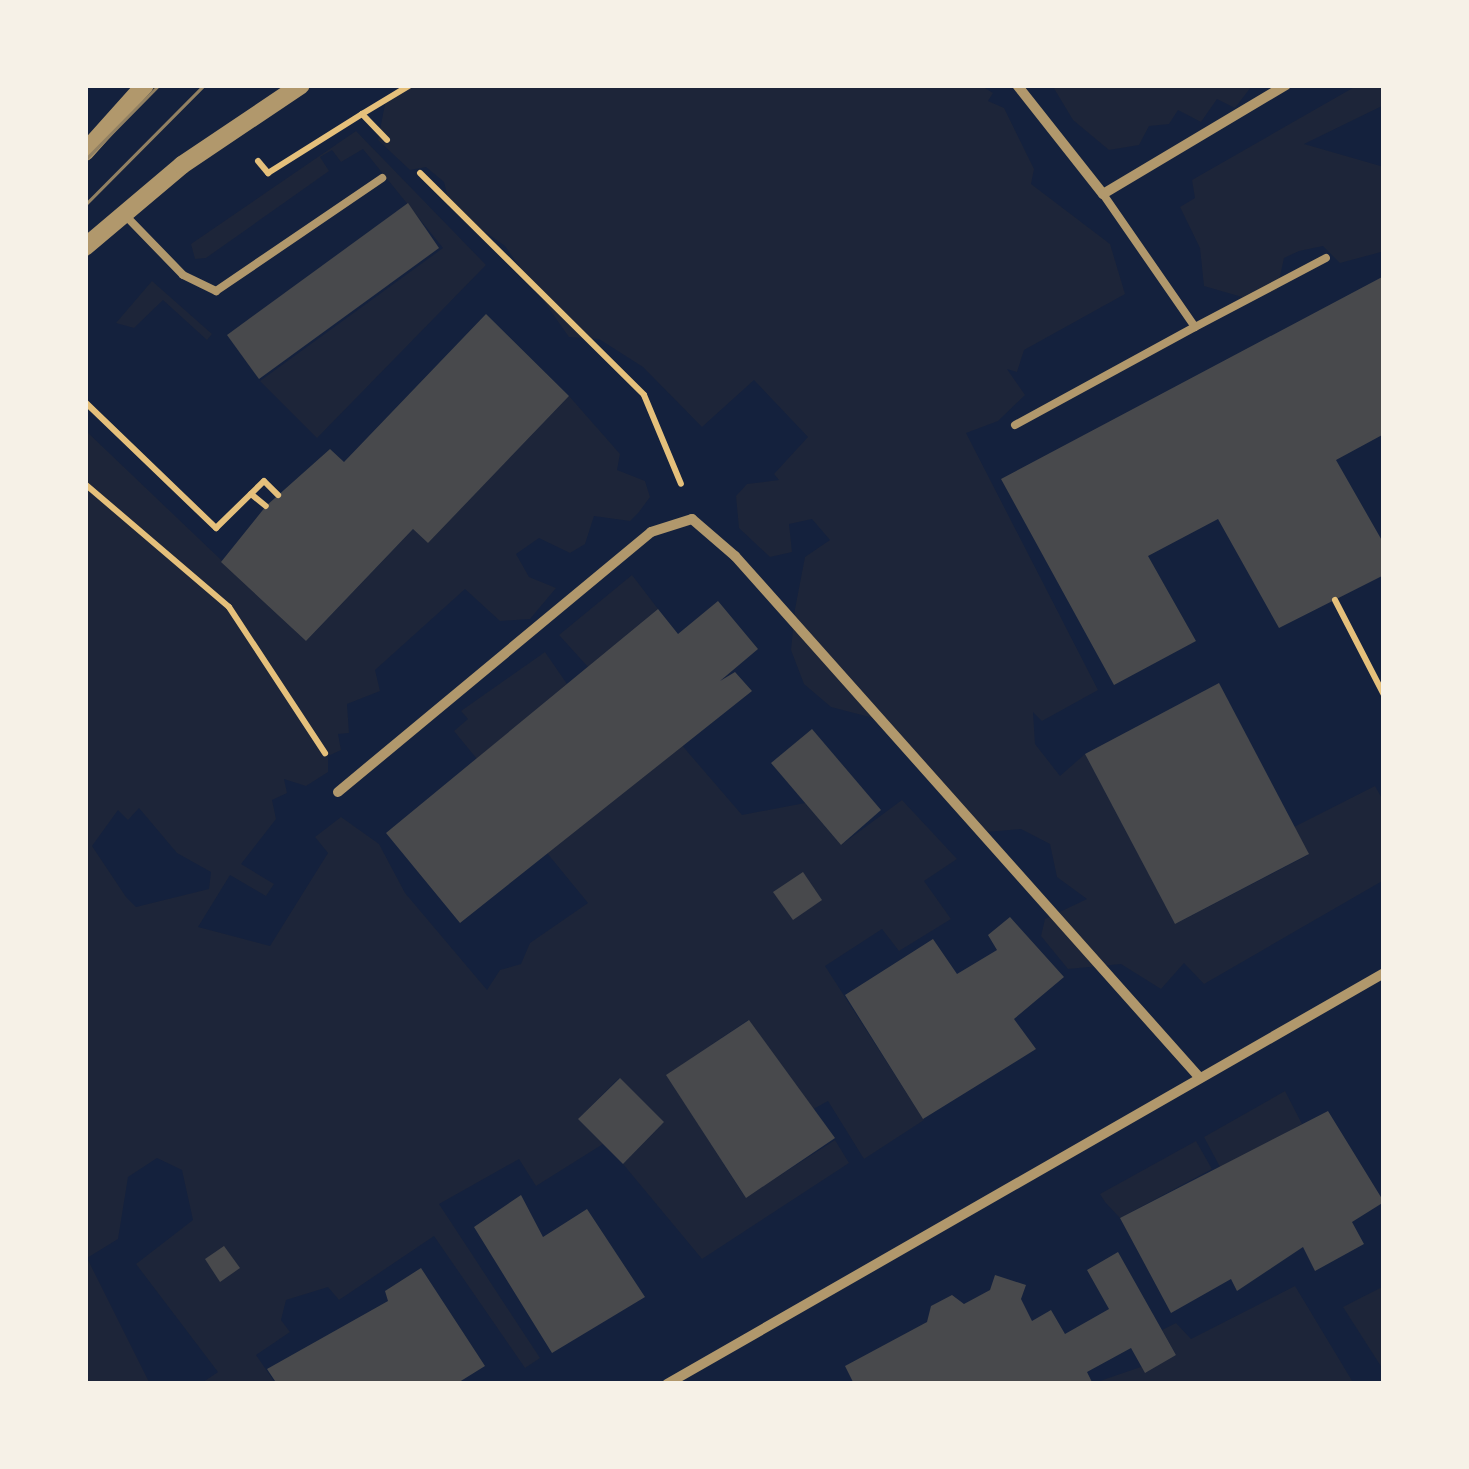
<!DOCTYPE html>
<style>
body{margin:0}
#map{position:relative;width:1469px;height:1469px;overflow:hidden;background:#14213d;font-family:"Titillium Web",sans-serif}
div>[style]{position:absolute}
.green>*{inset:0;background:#1d2539}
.building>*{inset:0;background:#48494c}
.path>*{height:6px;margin:-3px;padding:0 3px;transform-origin:3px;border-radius:3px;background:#e5c07b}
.service>*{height:8px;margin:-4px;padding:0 4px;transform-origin:4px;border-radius:4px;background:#b1986c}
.minor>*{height:10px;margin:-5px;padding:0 5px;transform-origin:5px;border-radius:5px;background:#b1986c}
.tertiary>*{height:18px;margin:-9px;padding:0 9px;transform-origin:9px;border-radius:9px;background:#b1986c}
.tram>*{height:2.5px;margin:-1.25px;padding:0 1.25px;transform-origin:1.25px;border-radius:1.25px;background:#918062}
span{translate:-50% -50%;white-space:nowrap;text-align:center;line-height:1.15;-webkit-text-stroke:10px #f6f1e7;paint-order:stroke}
.frame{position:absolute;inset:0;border:88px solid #f6f1e7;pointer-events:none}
</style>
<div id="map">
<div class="green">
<i style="clip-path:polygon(400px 85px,980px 85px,993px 93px,988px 101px,1004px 108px,1034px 169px,1031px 184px,1110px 244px,1125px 294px,1024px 350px,1017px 372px,1007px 369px,1025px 395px,998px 421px,966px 433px,1098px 690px,1042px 721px,1033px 712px,1035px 744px,1060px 776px,1085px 754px,1175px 924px,1308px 855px,1294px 827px,1375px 786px,1384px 802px,1384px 880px,1204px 984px,1184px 963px,1161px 989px,1121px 964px,1068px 969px,1041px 936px,1045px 919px,1087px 899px,1057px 877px,1050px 844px,1021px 829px,975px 833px,885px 721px,831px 707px,804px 684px,791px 650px,795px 609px,805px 557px,830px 540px,812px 519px,789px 524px,792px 552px,770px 557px,739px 528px,736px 496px,747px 484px,779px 480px,774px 474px,808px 437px,754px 380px,702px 427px,643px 367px,599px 339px,569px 337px,505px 246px,450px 207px,444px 182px,426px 167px,410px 170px,378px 140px,385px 104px)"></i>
<i style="clip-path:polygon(1052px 85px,1273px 85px,1251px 87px,1235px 108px,1217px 99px,1201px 122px,1178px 110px,1169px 124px,1149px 126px,1139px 145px,1109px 150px,1073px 120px)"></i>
<i style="clip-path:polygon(1358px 85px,1384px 85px,1384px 105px,1304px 144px,1384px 167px,1381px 252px,1340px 263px,1323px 246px,1299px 251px,1284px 258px,1277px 290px,1249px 299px,1204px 286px,1200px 248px,1180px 207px,1195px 198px,1192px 180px)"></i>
<i style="clip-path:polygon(356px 131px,486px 265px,317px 438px,260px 381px,443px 248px,363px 149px,341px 162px,332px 150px,320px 157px,329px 171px,206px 258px,195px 259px,191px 244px)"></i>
<i style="clip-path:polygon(152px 281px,212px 334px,207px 340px,163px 300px,134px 328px,116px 323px)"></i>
<i style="clip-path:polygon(evenodd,569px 396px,620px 454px,617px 470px,645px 481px,650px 497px,639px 512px,630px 521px,594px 516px,585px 544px,570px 553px,539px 538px,516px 554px,529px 577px,556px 588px,530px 619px,500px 621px,465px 589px,375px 670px,380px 691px,347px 704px,349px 733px,338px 734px,341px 750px,328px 756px,328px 772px,306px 786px,284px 779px,287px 793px,272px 800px,276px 819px,241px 864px,274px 884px,266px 896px,230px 875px,198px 927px,270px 946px,328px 853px,315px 837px,341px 817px,379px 844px,405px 893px,487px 990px,500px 970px,521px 964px,530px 943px,588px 903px,547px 853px,680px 743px,742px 815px,805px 803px,841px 845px,902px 800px,957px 859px,924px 881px,951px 919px,899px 951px,882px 929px,825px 966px,924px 1120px,864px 1159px,828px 1101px,808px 1112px,748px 1020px,667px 1075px,741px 1191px,746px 1197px,835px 1140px,849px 1163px,702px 1259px,623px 1164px,664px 1122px,619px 1078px,578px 1119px,603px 1144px,536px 1186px,519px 1159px,439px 1204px,540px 1358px,525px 1368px,434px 1236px,339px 1300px,328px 1287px,286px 1300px,281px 1320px,290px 1332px,256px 1355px,276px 1384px,200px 1384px,218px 1372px,136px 1264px,193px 1220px,182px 1170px,157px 1158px,128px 1177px,118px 1239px,87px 1258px,150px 1384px,85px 1384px,85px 430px,306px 641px,413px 529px,428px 542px,569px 396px,139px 808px,177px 853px,211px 872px,209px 889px,136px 907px,126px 897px,92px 846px,118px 810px,128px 820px,139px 808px)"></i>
<i style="clip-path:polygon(632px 575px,658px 609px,588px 667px,559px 635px)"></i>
<i style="clip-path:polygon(545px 652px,567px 684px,477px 759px,454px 731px,468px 719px,461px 711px)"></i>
<i style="clip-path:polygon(1285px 1091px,1302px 1124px,1221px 1169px,1204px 1137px)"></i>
<i style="clip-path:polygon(1196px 1141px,1212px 1169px,1120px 1218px,1105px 1202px,1100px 1194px)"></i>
<i style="clip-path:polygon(1295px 1286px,1354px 1384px,1091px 1384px,1176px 1355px,1162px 1330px,1176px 1323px,1191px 1339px)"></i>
<i style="clip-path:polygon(1384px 1286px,1384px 1371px,1343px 1307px)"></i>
</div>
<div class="building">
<i style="clip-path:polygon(408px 203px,439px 248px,259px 379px,227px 335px)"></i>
<i style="clip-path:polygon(1384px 276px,1384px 434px,1336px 460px,1384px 544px,1384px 575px,1279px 628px,1218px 519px,1148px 556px,1196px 641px,1114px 685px,1001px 479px)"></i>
<i style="clip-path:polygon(486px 314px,569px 396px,428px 543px,413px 529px,306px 641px,221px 562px,266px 506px,330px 449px,344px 462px)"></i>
<i style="clip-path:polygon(718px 601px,758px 649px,720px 681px,735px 672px,752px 691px,460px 923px,386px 833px,658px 609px,678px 634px)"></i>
<i style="clip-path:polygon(1219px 683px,1309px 854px,1175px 924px,1085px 754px)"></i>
<i style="clip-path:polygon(812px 729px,881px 810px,841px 845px,771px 763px)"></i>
<i style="clip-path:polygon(803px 872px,822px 900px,793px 920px,773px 892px)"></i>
<i style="clip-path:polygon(1010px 917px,1064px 977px,1014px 1019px,1036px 1049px,923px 1119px,845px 995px,933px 939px,957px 974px,997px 950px,988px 935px)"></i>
<i style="clip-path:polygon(749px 1020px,835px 1138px,746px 1198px,666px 1075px)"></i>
<i style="clip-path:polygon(620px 1078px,664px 1122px,623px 1164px,578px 1119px)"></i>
<i style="clip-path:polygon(1328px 1111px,1384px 1202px,1352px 1222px,1364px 1244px,1315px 1271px,1303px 1247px,1237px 1291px,1231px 1279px,1171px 1313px,1120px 1218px)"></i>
<i style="clip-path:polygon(521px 1195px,543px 1237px,587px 1209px,645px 1297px,552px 1353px,474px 1227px)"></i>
<i style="clip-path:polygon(224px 1246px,240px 1268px,220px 1282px,205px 1259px)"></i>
<i style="clip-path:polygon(1118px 1252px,1176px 1355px,1145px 1373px,1131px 1348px,1087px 1372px,1093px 1384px,854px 1384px,845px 1366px,927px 1322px,931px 1306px,952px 1295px,964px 1304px,990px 1290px,995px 1275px,1026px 1285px,1021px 1299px,1032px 1321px,1051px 1310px,1065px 1334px,1109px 1309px,1087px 1270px)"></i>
<i style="clip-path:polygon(421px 1268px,485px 1366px,456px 1384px,277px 1384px,267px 1369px,388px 1301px,385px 1291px)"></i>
</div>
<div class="path">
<i style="left:362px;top:114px;width:56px;rotate:-31.1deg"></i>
<i style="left:258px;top:161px;width:16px;rotate:50deg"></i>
<i style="left:268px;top:173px;width:111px;rotate:-32.1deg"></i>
<i style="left:362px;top:114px;width:36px;rotate:46deg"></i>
<i style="left:420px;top:173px;width:315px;rotate:44.7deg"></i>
<i style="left:644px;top:395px;width:96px;rotate:67.4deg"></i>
<i style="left:85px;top:402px;width:182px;rotate:43.9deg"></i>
<i style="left:216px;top:528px;width:67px;rotate:-44.4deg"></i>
<i style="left:264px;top:481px;width:20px;rotate:45deg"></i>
<i style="left:85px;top:484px;width:189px;rotate:40.5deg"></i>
<i style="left:229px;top:607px;width:175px;rotate:56.7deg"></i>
<i style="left:251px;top:494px;width:19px;rotate:39deg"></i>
<i style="left:1335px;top:600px;width:107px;rotate:62.7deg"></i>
</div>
<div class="service">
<i style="left:123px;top:213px;width:86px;rotate:45.9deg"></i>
<i style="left:183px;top:275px;width:37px;rotate:26deg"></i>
<i style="left:216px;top:291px;width:201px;rotate:-34.2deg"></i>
<i style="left:1195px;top:327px;width:148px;rotate:-27.8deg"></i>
<i style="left:1015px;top:425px;width:205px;rotate:-28.6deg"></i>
<i style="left:1195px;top:327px;width:162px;rotate:-124.7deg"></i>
</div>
<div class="minor">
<i style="left:1017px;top:85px;width:139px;rotate:51.7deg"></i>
<i style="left:1103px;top:194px;width:213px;rotate:-30.8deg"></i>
<i style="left:338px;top:792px;width:407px;rotate:-39.7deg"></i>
<i style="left:651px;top:532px;width:43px;rotate:-17.6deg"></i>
<i style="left:692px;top:519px;width:57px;rotate:40.7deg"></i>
<i style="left:735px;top:556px;width:698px;rotate:48.31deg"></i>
<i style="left:667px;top:1384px;width:826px;rotate:-29.82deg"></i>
</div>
<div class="tertiary">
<i style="left:85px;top:152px;width:90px;rotate:-48.2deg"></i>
<i style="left:85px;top:247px;width:127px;rotate:-40.2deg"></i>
<i style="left:182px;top:165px;width:143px;rotate:-33.9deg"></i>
</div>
<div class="tram">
<i style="left:85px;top:160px;width:105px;rotate:-45.4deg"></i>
<i style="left:85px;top:205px;width:169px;rotate:-45.2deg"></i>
</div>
<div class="frame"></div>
</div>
